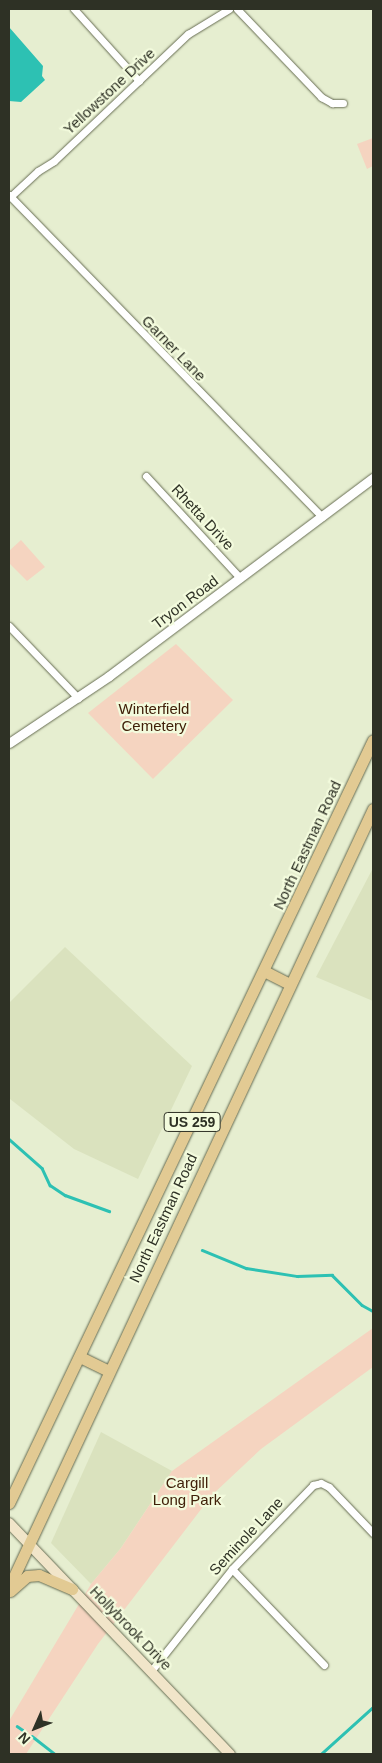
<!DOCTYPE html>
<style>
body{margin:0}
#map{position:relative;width:382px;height:1763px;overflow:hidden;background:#e6eed0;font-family:Helvetica,sans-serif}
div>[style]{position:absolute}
.built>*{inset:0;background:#dae2be}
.green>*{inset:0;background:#f5d4c0}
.water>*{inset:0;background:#2dc1b3}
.stream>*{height:2.5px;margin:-1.25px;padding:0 1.25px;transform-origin:1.25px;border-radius:1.25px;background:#2dc1b3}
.roads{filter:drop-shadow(0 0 1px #676d53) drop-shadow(0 0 1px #676d53)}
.minor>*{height:7px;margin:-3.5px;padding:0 3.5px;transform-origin:3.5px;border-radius:3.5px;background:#fff}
.tertiary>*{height:9px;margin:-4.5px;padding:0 4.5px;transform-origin:4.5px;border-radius:4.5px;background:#fff}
.secondary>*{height:10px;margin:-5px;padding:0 5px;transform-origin:5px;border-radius:5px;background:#f1e5c9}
.primary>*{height:11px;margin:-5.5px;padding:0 5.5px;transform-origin:5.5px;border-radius:5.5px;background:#e2ca93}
span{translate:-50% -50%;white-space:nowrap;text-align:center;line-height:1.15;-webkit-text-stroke:4.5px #f3fbdd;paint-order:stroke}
.shield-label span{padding:1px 4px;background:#f3fbdd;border:1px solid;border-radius:4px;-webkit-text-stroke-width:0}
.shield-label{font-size:14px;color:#2e3125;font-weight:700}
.street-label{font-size:15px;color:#2e3125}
.park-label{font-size:15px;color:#402009}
.frame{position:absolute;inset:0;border:10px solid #2e3125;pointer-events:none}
.north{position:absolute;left:10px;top:1703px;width:50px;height:50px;-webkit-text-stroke:4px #f3fbdd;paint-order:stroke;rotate:226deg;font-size:14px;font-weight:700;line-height:20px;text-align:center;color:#2e3125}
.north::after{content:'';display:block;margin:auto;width:18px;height:22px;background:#2e3125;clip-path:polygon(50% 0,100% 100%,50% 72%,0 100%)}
</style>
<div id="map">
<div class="built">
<i style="clip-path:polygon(373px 868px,373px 1001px,316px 977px)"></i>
<i style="clip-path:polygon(65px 947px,192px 1066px,138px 1179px,74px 1149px,10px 1099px,9px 1003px)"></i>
<i style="clip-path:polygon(101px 1432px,172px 1471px,121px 1548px,91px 1584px,51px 1543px)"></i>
</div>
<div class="green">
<i style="clip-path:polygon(373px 138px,373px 166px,367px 169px,357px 144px)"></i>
<i style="clip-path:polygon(21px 540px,45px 567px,27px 581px,9px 563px,9px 551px)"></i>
<i style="clip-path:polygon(176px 644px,233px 700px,153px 779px,88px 713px)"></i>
<i style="clip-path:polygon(373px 1328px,373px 1367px,261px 1449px,212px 1495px,98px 1644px,26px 1754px,9px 1754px,9px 1721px,91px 1584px,121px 1548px,172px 1471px)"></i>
</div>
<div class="water">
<i style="clip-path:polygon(9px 27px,43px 66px,42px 76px,45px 80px,21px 102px,9px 101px)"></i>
</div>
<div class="stream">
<i style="left:9px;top:1139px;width:44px;rotate:41.3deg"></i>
<i style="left:42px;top:1168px;width:19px;rotate:65deg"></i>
<i style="left:50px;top:1185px;width:18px;rotate:34deg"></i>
<i style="left:65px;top:1195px;width:47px;rotate:20deg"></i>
<i style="left:202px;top:1250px;width:48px;rotate:22.2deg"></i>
<i style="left:246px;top:1268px;width:52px;rotate:8.9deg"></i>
<i style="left:297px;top:1276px;width:35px;rotate:-2deg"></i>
<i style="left:332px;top:1275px;width:42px;rotate:45deg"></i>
<i style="left:362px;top:1305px;width:13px;rotate:29deg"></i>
<i style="left:17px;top:1726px;width:11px;rotate:34deg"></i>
<i style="left:32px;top:1736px;width:29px;rotate:38deg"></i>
<i style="left:321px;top:1754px;width:70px;rotate:-42.1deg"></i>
</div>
<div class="roads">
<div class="minor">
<i style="left:74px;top:9px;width:97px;rotate:47.9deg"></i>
<i style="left:237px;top:9px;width:122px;rotate:46.3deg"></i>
<i style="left:321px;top:97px;width:13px;rotate:29deg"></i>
<i style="left:332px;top:103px;width:11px"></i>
<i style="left:9px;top:195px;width:449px;rotate:45.8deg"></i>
<i style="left:10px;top:197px;width:38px;rotate:-43deg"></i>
<i style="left:38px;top:171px;width:19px;rotate:-32deg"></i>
<i style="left:54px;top:161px;width:185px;rotate:-43.5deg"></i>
<i style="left:188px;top:34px;width:48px;rotate:-31.4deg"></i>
<i style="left:146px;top:476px;width:139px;rotate:47.3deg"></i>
<i style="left:9px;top:626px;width:100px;rotate:46.2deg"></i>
<i style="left:232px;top:1569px;width:133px;rotate:46.2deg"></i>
<i style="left:151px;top:1671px;width:130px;rotate:-51.5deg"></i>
<i style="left:232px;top:1569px;width:117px;rotate:-46deg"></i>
<i style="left:313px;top:1485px;width:8px;rotate:-14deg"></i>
<i style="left:321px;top:1483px;width:9px;rotate:27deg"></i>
<i style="left:329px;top:1487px;width:64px;rotate:46.3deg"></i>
</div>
<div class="tertiary">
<i style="left:9px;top:743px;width:120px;rotate:-33.8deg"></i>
<i style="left:109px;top:676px;width:330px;rotate:-36.9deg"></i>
</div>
<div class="secondary">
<i style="left:9px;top:1523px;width:320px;rotate:46.3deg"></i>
</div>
<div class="primary">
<i style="left:264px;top:971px;width:29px;rotate:27deg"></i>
<i style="left:80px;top:1357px;width:32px;rotate:26deg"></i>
<i style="left:9px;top:1503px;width:845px;rotate:-64.5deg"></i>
<i style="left:9px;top:1587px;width:859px;rotate:-64.93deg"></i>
<i style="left:10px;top:1591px;width:23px;rotate:-41deg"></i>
<i style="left:27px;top:1576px;width:12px;rotate:-5deg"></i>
<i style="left:39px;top:1575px;width:36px;rotate:23deg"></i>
</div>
</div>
<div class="shield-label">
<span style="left:192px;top:1122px">US 259</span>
</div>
<div class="street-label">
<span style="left:109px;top:91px;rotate:-43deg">Yellowstone Drive</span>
<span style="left:174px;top:348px;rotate:46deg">Garner Lane</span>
<span style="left:203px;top:517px;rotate:47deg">Rhetta Drive</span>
<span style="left:185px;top:602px;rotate:-37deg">Tryon Road</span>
<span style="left:307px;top:845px;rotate:-65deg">North Eastman Road</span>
<span style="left:163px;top:1218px;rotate:-65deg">North Eastman Road</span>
<span style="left:246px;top:1536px;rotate:-47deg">Seminole Lane</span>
<span style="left:131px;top:1628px;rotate:46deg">Hollybrook Drive</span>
</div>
<div class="park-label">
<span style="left:154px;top:717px">Winterfield<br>Cemetery</span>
<span style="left:187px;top:1491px">Cargill<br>Long Park</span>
</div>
<div class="frame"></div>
<div class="north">N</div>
</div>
